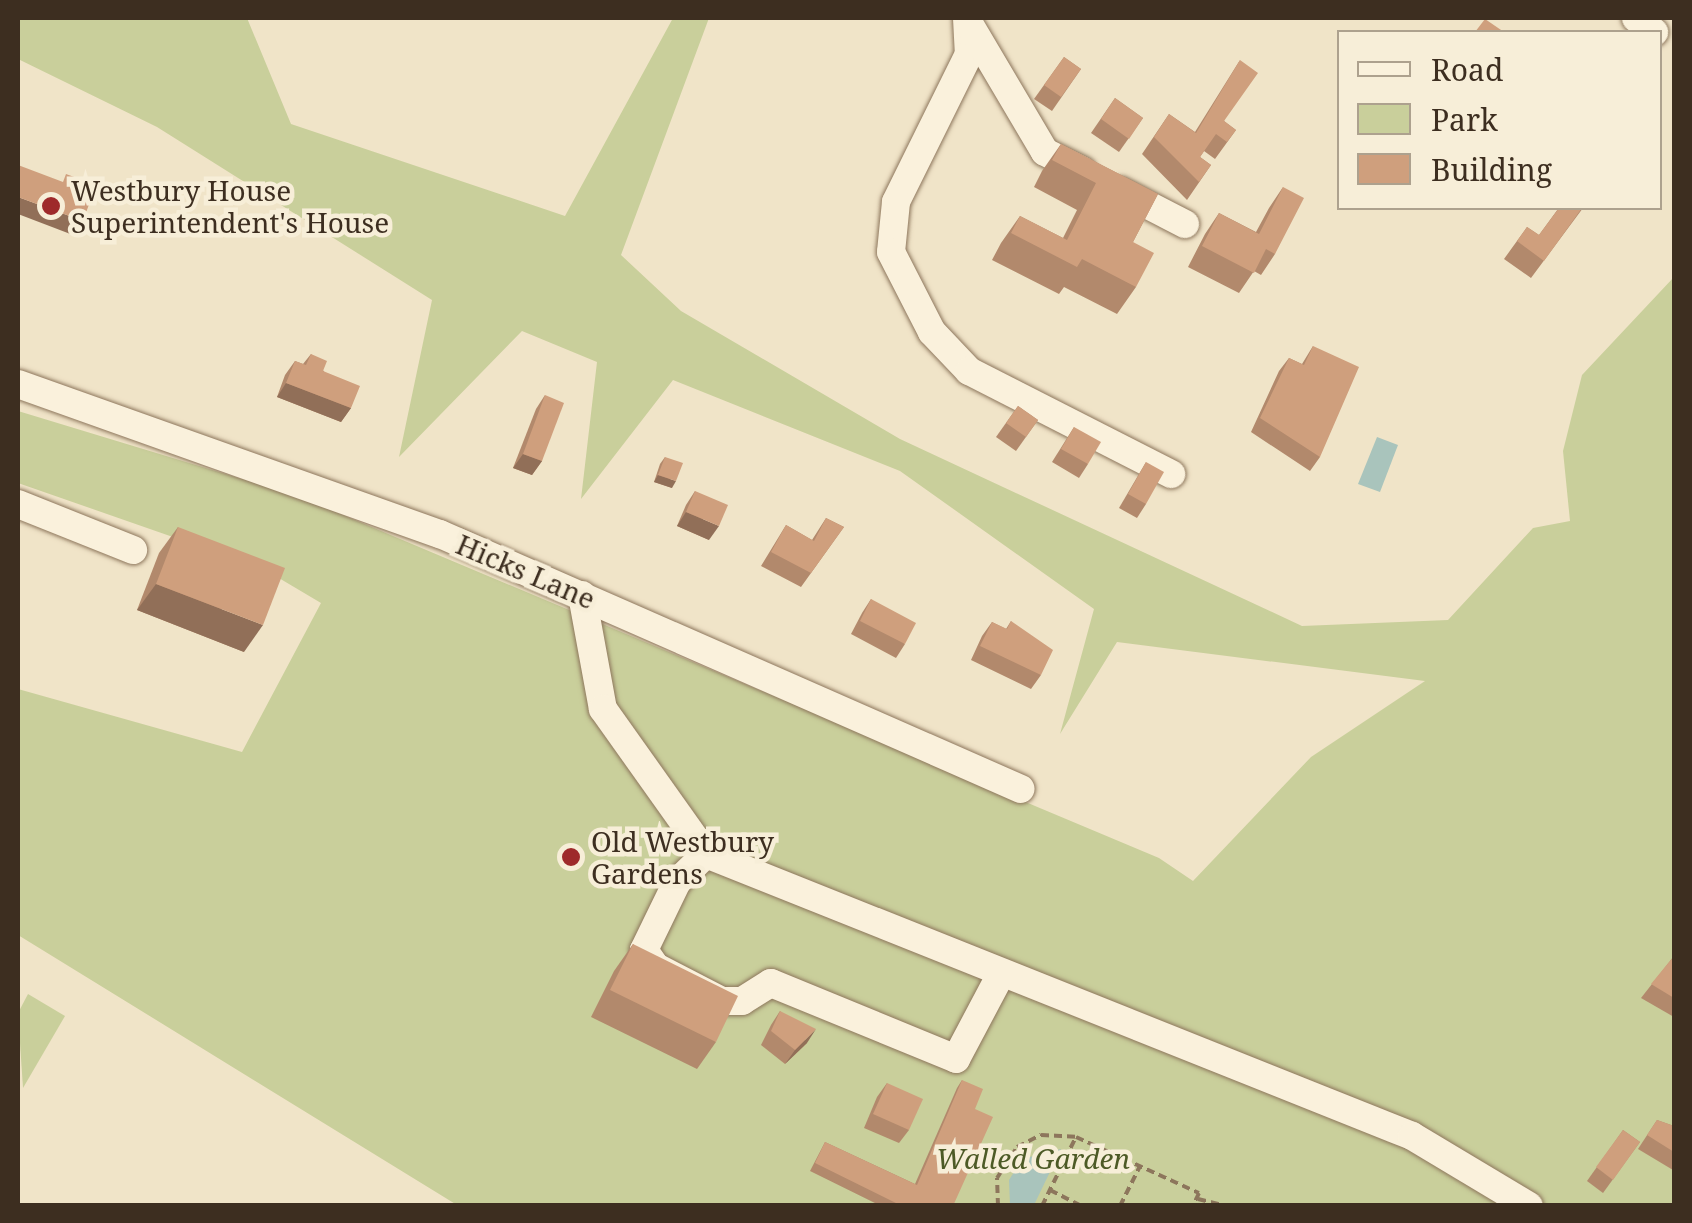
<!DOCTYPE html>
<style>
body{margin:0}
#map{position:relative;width:1692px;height:1223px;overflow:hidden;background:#f0e4c8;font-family:"Noto Serif",serif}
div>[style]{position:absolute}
.green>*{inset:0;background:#c9cf9b}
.water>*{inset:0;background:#a9c4bc}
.path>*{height:4px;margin-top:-2px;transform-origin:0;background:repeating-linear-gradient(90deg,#8d765c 0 8px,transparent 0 13px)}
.roads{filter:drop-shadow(0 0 2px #8d765c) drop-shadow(0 0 2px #8d765c)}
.minor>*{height:28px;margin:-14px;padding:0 14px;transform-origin:14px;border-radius:14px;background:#faf1dc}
.wall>*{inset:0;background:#b2896c}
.shaded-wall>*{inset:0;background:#916f58}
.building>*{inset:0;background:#cf9f7d}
.dots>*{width:28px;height:28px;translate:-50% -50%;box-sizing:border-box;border:5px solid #f7eed8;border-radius:50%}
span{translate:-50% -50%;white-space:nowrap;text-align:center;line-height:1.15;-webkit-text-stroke:9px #f7eed8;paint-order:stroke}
.poi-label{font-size:28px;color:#3d2e20}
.left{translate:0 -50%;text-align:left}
.street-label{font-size:28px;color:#3d2e20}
.park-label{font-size:28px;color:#4d5a26;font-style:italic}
.frame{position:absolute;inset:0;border:20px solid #3d2e20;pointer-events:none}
.legend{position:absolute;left:1337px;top:30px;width:325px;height:180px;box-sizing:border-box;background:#f7eed8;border:2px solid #ada18e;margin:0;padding:12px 18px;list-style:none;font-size:30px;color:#3d2e20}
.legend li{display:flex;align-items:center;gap:20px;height:50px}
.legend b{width:50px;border:2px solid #ada18e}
</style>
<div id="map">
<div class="green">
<i style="clip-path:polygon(18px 18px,247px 18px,291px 124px,565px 216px,673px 18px,709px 18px,621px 255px,681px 311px,900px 439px,1302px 626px,1448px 620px,1533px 528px,1570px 521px,1563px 451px,1582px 375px,1674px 277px,1674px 1205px,457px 1205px,18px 935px,18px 689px,242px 752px,321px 603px,262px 568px,18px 483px,18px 411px,298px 496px,1159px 858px,1193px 881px,1311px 757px,1425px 681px,1117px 642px,1060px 734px,1094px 609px,900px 471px,673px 380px,581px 499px,597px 362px,522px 331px,399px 457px,432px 300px,157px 127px,18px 59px)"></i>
<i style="clip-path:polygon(28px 994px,65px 1016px,23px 1088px,18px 1013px)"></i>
</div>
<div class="water">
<i style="clip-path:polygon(1377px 437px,1398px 445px,1380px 492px,1358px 484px)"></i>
<i style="clip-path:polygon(1061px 1149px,1034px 1205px,1010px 1205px,1009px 1180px,1022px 1159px)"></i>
</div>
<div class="path">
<i style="left:1050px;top:1190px;width:36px;rotate:27deg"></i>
<i style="left:1198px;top:1199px;width:29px;rotate:14deg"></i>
<i style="left:998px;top:1206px;width:28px;rotate:-92deg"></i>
<i style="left:997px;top:1178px;width:37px;rotate:-57deg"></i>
<i style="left:1017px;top:1147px;width:27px;rotate:-27deg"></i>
<i style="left:1041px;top:1135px;width:35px;rotate:3deg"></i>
<i style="left:1042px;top:1206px;width:77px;rotate:-63.8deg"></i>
<i style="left:1076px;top:1137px;width:135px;rotate:24.5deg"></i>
<i style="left:1199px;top:1193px;width:14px;rotate:115deg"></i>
<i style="left:1120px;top:1206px;width:45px;rotate:-63.4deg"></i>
</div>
<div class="roads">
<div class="minor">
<i style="left:967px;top:18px;width:36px;rotate:87deg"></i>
<i style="left:969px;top:54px;width:165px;rotate:116.3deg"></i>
<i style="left:896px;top:202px;width:50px;rotate:95.7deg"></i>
<i style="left:891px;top:252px;width:90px;rotate:62.9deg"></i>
<i style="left:932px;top:332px;width:54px;rotate:46.5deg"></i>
<i style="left:969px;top:371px;width:227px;rotate:27deg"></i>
<i style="left:1636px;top:18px;width:23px;rotate:38deg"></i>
<i style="left:971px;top:27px;width:145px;rotate:59.4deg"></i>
<i style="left:1045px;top:152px;width:42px;rotate:26.6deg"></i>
<i style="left:1121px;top:191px;width:72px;rotate:27.3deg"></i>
<i style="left:18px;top:384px;width:448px;rotate:19.6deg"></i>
<i style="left:440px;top:534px;width:634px;rotate:23.7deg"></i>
<i style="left:18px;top:504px;width:124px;rotate:21.8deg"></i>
<i style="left:582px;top:595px;width:116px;rotate:79.6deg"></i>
<i style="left:603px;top:709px;width:178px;rotate:54.6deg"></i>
<i style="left:706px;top:854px;width:760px;rotate:21.77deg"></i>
<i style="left:1412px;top:1136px;width:136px;rotate:30.9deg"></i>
<i style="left:706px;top:854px;width:40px;rotate:136deg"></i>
<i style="left:677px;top:882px;width:76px;rotate:115.9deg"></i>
<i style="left:644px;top:950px;width:21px;rotate:55deg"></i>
<i style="left:656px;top:967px;width:74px;rotate:27.3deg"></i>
<i style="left:722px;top:1001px;width:20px"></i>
<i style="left:742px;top:1001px;width:34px;rotate:-32deg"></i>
<i style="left:771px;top:983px;width:200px;rotate:22.3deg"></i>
<i style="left:956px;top:1059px;width:94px;rotate:-62.1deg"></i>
</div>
</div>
<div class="wall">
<i style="clip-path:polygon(1064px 57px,1081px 69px,1052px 111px,1034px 99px)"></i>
<i style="clip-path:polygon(1240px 60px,1224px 121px,1236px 130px,1215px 159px,1204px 151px,1200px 157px,1211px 165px,1187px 200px,1142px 154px,1169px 114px,1195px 132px)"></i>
<i style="clip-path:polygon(1115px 98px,1143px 118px,1119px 152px,1091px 133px)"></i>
<i style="clip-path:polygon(1061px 144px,1158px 194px,1133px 242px,1136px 287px,1117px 314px,1064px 287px,1059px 294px,992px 260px,1001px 243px,1020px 216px,1063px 238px,1077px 210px,1034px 187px,1042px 171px)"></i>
<i style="clip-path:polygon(1283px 187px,1275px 254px,1261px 275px,1254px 271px,1239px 293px,1188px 267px,1205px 234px,1219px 213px,1256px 232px,1269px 208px)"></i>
<i style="clip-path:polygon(1555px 208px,1583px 208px,1531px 278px,1504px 259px,1527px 227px,1539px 235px,1558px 209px)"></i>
<i style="clip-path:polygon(1313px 346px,1320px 457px,1310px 471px,1251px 432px,1279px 371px,1289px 358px,1302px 364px)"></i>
<i style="clip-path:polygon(311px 354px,351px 408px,341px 422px,277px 397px,285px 375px,295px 361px,303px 364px)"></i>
<i style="clip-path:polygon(545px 395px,542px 461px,532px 475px,513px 468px,536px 409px)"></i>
<i style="clip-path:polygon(1018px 406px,1038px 420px,1016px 451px,996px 437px)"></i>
<i style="clip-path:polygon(1074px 427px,1088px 464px,1079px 478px,1052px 462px)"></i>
<i style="clip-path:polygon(665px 457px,672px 488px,654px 482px,660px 464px)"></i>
<i style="clip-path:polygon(1146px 462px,1146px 504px,1137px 518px,1119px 508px)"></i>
<i style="clip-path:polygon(695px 491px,709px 540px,677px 526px,686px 505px)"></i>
<i style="clip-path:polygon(826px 518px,844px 527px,801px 587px,761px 566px,786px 525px,812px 540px)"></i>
<i style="clip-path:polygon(178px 527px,244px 652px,137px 610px,159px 553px)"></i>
<i style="clip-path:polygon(871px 599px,905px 644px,896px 658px,851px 634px,862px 613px)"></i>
<i style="clip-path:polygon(1011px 621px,1041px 675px,1031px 689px,971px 660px,982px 636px,992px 622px,1006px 629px)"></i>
<i style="clip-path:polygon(633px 944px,716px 1042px,697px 1069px,591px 1017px,614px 971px)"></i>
<i style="clip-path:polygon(1674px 956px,1674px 1017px,1641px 998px)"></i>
<i style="clip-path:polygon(780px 1011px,807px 1043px,785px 1064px,761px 1045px,771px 1025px)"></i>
<i style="clip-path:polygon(962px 1080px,975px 1109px,953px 1206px,881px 1206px,810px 1171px,825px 1142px,915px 1184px,957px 1088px)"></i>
<i style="clip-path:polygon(887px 1083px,909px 1130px,899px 1143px,864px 1128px,877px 1097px)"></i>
<i style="clip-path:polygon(1657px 1120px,1674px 1126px,1674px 1168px,1673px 1170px,1638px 1149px)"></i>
<i style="clip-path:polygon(1623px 1130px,1640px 1142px,1603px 1193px,1587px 1181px)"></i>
</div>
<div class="shaded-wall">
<i style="clip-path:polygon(18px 197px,83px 221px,73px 235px,18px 214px)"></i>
<i style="clip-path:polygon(286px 383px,351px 408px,341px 422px,277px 397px)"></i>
<i style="clip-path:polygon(523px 454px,542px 461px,532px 475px,513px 468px)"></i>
<i style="clip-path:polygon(658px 475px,676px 481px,672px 488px,654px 482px)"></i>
<i style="clip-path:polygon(686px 512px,719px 526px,709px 540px,677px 526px)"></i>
<i style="clip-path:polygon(156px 584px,263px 625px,244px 652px,137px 610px)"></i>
<i style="clip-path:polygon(816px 1029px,807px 1043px,785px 1064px,795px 1050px)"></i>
</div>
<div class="building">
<i style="clip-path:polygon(1485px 19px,1504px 32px,1475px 32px)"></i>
<i style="clip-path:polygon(1064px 57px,1081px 69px,1061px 97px,1044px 85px)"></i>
<i style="clip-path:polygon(1240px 60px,1258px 73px,1224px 121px,1236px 130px,1227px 142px,1216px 134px,1200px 157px,1211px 165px,1199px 182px,1154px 137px,1169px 114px,1196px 133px)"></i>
<i style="clip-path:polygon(1115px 98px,1143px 118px,1129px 139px,1101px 119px)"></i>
<i style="clip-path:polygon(1061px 144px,1158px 194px,1133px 242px,1154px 253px,1136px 287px,1082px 259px,1077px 267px,1011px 233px,1020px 216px,1067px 240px,1096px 183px,1052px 160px)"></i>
<i style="clip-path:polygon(18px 165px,63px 182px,66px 174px,96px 185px,83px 221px,18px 197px)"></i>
<i style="clip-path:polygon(1283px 187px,1304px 198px,1275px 254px,1266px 249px,1254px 273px,1202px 246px,1219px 213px,1259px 234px)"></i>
<i style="clip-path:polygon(1559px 208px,1582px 208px,1544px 261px,1517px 241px,1527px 227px,1539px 235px)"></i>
<i style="clip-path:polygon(1313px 346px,1359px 367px,1320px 457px,1260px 418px,1289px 358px,1304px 365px)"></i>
<i style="clip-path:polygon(311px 354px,327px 361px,323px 371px,360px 386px,351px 408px,286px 383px,295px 361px,306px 365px)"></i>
<i style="clip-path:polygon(545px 395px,564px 403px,542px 461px,523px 454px)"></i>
<i style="clip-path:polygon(1018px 406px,1038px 420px,1026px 437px,1006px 423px)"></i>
<i style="clip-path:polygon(1074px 427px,1101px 442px,1088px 464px,1061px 449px)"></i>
<i style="clip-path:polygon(665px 457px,683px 463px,676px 481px,658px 475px)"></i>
<i style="clip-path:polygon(1146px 462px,1164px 472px,1146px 504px,1128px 494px)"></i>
<i style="clip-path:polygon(695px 491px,728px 505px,719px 526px,686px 512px)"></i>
<i style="clip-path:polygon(826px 518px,844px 527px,811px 573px,771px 552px,786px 525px,814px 541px)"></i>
<i style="clip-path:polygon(178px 527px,285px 568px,263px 625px,156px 584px)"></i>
<i style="clip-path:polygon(871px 599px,916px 623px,905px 644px,860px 621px)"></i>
<i style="clip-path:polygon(1011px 621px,1053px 650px,1041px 675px,980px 646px,992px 622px,1007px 629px)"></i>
<i style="clip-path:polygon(633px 944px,738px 996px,716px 1042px,610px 990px)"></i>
<i style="clip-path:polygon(1674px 956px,1674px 998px,1651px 984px)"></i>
<i style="clip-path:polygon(780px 1011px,816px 1029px,795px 1050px,771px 1031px)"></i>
<i style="clip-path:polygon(962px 1080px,983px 1089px,975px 1109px,993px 1117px,953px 1206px,902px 1206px,815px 1163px,825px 1142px,917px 1185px)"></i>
<i style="clip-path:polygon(887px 1083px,923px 1099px,909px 1130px,873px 1114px)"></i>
<i style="clip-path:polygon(1657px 1120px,1674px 1126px,1674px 1152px,1647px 1135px)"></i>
<i style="clip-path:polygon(1623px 1130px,1640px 1142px,1613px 1180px,1596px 1167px)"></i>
</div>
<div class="dots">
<i style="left:51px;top:206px;background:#9e2a2b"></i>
<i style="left:571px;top:857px;background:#9e2a2b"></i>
</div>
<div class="poi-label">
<span class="left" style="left:71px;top:206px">Westbury House<br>Superintendent's House</span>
<span class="left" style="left:591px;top:857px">Old Westbury<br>Gardens</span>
</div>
<div class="street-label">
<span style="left:526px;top:571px;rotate:23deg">Hicks Lane</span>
</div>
<div class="park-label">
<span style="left:1033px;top:1158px">Walled Garden</span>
</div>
<div class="frame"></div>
<ul class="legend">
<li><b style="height:12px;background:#faf1dc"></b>Road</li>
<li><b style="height:28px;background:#c9cf9b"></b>Park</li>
<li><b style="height:28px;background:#cf9f7d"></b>Building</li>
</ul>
</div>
